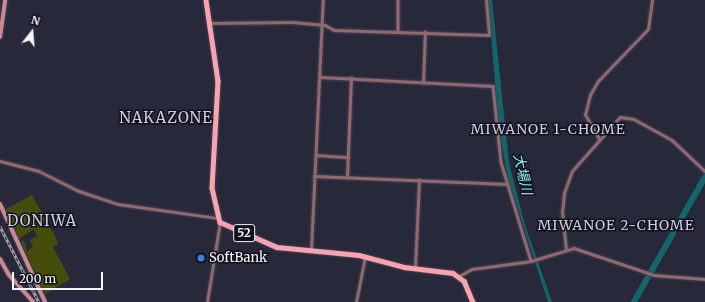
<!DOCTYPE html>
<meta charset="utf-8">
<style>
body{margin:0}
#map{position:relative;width:705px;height:302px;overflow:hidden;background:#272839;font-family:Merriweather,"Noto Sans JP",serif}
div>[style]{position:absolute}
.green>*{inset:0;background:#464d0a}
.water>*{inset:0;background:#11676c}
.stream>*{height:1px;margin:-0.5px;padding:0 0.5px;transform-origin:0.5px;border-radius:0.5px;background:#11676c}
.river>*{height:5.5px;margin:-2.75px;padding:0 2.75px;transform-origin:2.75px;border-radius:2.75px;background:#11676c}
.roads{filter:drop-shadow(0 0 1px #444554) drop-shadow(0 0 1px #444554)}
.street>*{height:2.5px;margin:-1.25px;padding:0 1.25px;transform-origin:1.25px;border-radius:1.25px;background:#92676d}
.secondary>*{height:4px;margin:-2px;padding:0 2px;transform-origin:2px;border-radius:2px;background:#cd8993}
.primary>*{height:4.5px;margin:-2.25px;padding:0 2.25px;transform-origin:2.25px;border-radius:2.25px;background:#fba2b0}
.rail>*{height:2.5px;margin-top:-1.25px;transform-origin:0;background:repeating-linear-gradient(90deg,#111219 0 3px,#9e9fab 0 6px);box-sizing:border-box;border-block:1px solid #9e9fab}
.dots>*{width:11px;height:11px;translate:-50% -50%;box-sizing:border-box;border:2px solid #111219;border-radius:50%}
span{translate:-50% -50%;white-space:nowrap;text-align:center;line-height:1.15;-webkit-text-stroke:3px #111219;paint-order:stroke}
.shield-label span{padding:1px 3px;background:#111219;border:1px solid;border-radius:3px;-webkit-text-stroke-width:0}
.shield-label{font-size:12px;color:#f3f4fd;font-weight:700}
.poi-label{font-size:13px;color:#f3f4fd}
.left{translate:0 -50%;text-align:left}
.neighbourhood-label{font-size:14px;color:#cbcde3;letter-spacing:1px}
.water-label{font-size:14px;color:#8ff1f8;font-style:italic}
.quarter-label{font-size:15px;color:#cbcde3;letter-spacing:1px}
.north{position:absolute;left:12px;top:12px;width:40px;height:40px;-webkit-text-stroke:3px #111219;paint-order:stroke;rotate:17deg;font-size:11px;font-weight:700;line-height:16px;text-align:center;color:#f3f4fd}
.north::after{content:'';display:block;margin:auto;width:14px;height:18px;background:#f3f4fd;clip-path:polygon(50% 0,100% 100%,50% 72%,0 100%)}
.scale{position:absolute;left:12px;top:272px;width:91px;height:18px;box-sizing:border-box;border:2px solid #f3f4fd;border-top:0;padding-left:5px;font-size:12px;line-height:14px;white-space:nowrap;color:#f3f4fd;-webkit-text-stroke:3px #111219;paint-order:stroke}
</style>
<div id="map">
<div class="green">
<i style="clip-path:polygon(32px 195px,55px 236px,58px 244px,53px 247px,70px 279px,45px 294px,21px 242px,24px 240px,27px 251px,33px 247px,30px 240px,37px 236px,34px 229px,19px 239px,6px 209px)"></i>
</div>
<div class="water">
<i style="clip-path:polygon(488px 0,492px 0,509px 163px,525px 225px,552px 302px,548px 302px,508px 179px,499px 129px)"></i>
</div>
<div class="stream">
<i style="left:598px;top:83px;width:10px;rotate:-45deg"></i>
<i style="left:591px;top:98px;width:4px;rotate:-76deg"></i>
</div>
<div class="river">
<i style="left:634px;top:302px;width:144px;rotate:-60.4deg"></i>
</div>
<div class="roads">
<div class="street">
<i style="left:398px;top:0;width:31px;rotate:90deg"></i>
<i style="left:209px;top:23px;width:83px;rotate:-0.7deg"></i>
<i style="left:292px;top:22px;width:33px;rotate:5deg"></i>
<i style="left:325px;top:25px;width:10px;rotate:29deg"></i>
<i style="left:334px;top:30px;width:155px;rotate:1.8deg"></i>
<i style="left:489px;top:35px;width:35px;rotate:-95deg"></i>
<i style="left:320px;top:77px;width:173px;rotate:3deg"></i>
<i style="left:493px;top:86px;width:76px;rotate:84deg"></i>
<i style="left:501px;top:162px;width:103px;rotate:73.1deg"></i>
<i style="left:423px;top:83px;width:51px;rotate:-87.8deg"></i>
<i style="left:599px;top:139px;width:28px;rotate:-120deg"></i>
<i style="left:585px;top:115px;width:21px;rotate:-76deg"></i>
<i style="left:590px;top:95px;width:16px;rotate:-60deg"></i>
<i style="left:598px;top:81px;width:72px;rotate:-46.1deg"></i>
<i style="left:648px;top:29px;width:29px;rotate:-82deg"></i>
<i style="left:316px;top:155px;width:32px;rotate:4deg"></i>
<i style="left:0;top:161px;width:40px;rotate:14.4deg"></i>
<i style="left:39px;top:171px;width:45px;rotate:26.6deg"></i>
<i style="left:79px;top:191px;width:41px;rotate:18.4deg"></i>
<i style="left:118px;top:204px;width:101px;rotate:8deg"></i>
<i style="left:314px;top:176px;width:193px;rotate:2.4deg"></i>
<i style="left:347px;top:177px;width:99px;rotate:-87.7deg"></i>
<i style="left:311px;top:250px;width:250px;rotate:-87.3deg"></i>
<i style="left:566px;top:250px;width:37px;rotate:-96deg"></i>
<i style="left:562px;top:213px;width:20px;rotate:-84deg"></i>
<i style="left:564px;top:193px;width:23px;rotate:-70deg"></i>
<i style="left:572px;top:171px;width:72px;rotate:-48.4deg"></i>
<i style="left:620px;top:117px;width:14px;rotate:8deg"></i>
<i style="left:634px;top:119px;width:43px;rotate:28.9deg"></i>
<i style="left:672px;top:140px;width:45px;rotate:43.2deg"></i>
<i style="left:415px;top:268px;width:88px;rotate:-87.4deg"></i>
<i style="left:459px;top:276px;width:15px;rotate:-28deg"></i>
<i style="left:472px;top:269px;width:60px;rotate:-7.7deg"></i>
<i style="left:531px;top:261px;width:45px;rotate:-16.8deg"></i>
<i style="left:574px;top:248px;width:84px;rotate:18.6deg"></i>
<i style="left:654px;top:275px;width:51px;rotate:4.5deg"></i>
<i style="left:207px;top:302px;width:81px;rotate:-80.8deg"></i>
<i style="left:356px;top:302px;width:46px;rotate:-78.7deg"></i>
</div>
<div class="secondary">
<i style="left:0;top:37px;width:37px;rotate:-82deg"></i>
<i style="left:0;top:204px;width:108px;rotate:65.3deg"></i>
<i style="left:0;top:259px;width:18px;rotate:61deg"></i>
<i style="left:9px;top:275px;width:36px;rotate:48deg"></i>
</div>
<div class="primary">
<i style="left:206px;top:0;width:82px;rotate:81.6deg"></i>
<i style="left:218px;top:81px;width:107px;rotate:93.2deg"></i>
<i style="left:212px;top:188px;width:35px;rotate:77deg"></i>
<i style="left:220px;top:222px;width:62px;rotate:23.7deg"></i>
<i style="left:277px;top:247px;width:82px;rotate:5.6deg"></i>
<i style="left:359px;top:255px;width:47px;rotate:14.9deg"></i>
<i style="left:404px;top:267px;width:49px;rotate:7deg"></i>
<i style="left:453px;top:273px;width:14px;rotate:36deg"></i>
<i style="left:464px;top:281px;width:23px;rotate:67deg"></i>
</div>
</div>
<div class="rail">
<i style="left:0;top:226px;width:85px;rotate:62.8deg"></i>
</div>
<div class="dots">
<i style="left:201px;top:258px;background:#3f7fe0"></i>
</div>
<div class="shield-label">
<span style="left:244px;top:233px">52</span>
</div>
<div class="poi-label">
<span class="left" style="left:209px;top:258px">SoftBank</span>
</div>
<div class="neighbourhood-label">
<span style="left:548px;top:129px">MIWANOE 1-CHOME</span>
<span style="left:616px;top:225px">MIWANOE 2-CHOME</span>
</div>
<div class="water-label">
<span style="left:523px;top:174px;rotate:77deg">大場川</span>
</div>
<div class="quarter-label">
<span style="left:166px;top:118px">NAKAZONE</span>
<span style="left:42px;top:221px">DONIWA</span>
</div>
<div class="north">N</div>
<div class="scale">200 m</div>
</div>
